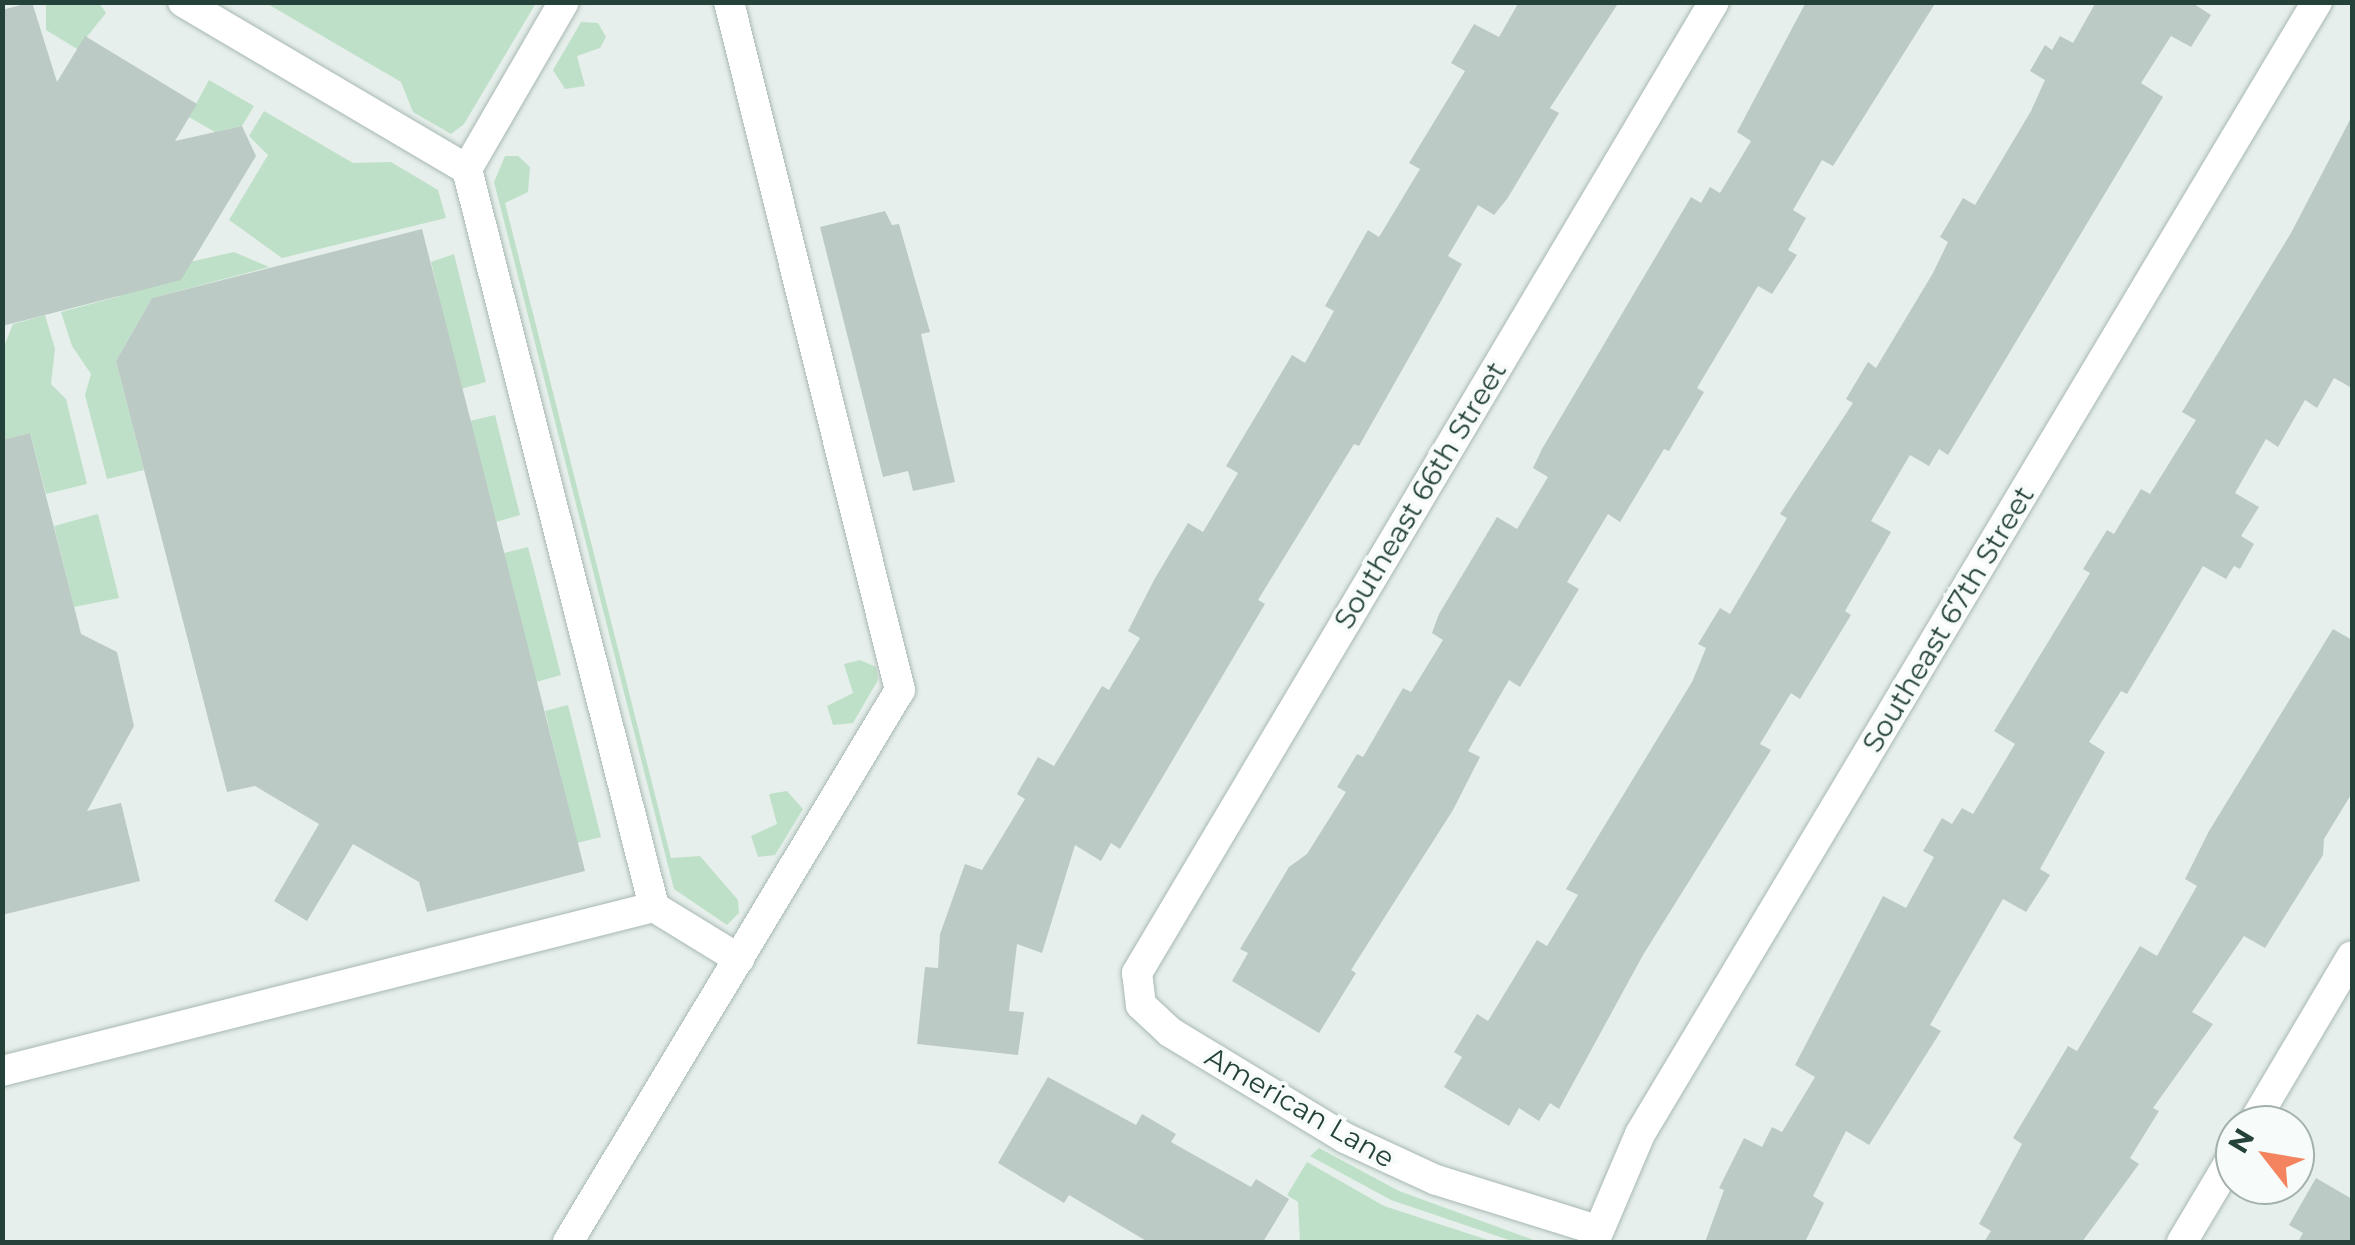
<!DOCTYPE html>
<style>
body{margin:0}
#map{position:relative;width:2355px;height:1245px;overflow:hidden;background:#e6efeb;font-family:Montserrat,sans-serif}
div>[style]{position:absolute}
.green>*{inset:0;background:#bfe0c8}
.building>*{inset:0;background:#bbcac4}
.roads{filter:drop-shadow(0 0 2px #a8b8b2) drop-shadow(0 0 2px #a8b8b2)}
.minor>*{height:30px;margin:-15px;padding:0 15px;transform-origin:15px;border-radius:15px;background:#fff}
span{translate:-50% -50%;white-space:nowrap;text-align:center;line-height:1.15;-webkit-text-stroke:8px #f7fbf9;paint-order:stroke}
.street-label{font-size:28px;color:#24423a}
.frame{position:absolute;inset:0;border:5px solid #24423a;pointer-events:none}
.north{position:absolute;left:2215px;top:1105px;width:100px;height:100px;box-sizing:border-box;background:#f7fbf9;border:2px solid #a3b1ad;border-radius:50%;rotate:301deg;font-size:28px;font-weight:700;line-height:40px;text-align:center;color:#24423a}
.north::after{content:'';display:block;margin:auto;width:35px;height:45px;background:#f4845f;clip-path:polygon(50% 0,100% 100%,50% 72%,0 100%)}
</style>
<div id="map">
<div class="green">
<i style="clip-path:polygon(46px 3px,99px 3px,106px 13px,77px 49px,46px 30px)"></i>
<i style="clip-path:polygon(266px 3px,536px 2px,536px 3px,464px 124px,451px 134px,413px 112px,401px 82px)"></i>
<i style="clip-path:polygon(581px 22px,598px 23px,606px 37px,600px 48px,577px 56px,585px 86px,565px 89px,553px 70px)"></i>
<i style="clip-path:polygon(209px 80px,254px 106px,242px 126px,215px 132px,189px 117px)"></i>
<i style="clip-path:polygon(264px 111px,353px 163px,391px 162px,438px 190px,446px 218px,282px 258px,229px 220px,268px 155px,249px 136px)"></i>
<i style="clip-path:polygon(505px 156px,518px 156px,530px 167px,528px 192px,505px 203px,671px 858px,700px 856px,738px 900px,739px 913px,727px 925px,674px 889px,494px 182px)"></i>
<i style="clip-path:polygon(234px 252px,269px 267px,152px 298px,116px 361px,144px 470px,107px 479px,85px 395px,91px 374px,72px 346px,61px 312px,120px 296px,132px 275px)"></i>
<i style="clip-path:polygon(454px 254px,486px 382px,461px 389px,431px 262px)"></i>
<i style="clip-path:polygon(45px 315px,55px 349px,51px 384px,66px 399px,87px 484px,46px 494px,30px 433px,3px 440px,3px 349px,13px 324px)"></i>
<i style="clip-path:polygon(495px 415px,520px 515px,496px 522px,470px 421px)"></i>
<i style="clip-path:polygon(98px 514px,119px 598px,74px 607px,54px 526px)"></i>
<i style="clip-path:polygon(528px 547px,561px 675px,536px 682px,504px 553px)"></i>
<i style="clip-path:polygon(860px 660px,876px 667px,878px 680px,853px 723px,833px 725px,827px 706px,853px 693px,844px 664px)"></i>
<i style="clip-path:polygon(568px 705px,601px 837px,577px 843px,545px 711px)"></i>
<i style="clip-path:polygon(787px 791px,803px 809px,775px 855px,758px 857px,751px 836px,777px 824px,769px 794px)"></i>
<i style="clip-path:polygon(1319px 1148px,1399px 1191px,1539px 1242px,1515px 1242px,1391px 1200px,1310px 1156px)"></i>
<i style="clip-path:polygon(1307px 1162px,1384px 1206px,1494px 1242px,1300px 1242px,1298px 1202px,1287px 1195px)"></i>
</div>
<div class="building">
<i style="clip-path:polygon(32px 2px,57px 82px,85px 36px,197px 104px,175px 141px,242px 126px,256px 156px,181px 280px,2px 326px,2px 10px)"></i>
<i style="clip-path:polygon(1519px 2px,1619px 2px,1550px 108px,1559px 113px,1507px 199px,1494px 215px,1478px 205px,1448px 256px,1462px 264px,1359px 446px,1354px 444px,1258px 600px,1265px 604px,1120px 849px,1111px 843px,1101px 861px,1075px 845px,1042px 953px,1017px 944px,1009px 1011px,1024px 1012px,1018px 1055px,917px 1044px,925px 967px,938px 968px,940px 934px,965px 864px,982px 870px,1025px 799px,1017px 794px,1038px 757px,1054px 766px,1102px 686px,1109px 690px,1140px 638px,1128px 631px,1154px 580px,1188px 523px,1203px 532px,1238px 473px,1226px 466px,1292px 355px,1305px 363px,1334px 311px,1325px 306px,1368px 230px,1379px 237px,1420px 169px,1409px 163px,1465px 71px,1451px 63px,1474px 24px,1499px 37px)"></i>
<i style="clip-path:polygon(1806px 2px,1936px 2px,1833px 166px,1822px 160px,1793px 210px,1806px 218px,1788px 250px,1797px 255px,1772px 294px,1758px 286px,1697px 388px,1704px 392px,1669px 451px,1664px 449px,1620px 522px,1608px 514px,1567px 582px,1579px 589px,1520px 687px,1509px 680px,1468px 751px,1480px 757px,1453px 810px,1351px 970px,1356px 973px,1319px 1033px,1232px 981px,1248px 953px,1240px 949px,1289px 867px,1307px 854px,1346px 792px,1337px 787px,1357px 754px,1363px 757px,1403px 688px,1411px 692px,1443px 640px,1432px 633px,1439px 614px,1497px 517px,1517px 529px,1548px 477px,1533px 468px,1542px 449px,1691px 197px,1701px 203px,1710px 187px,1720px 193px,1751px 141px,1737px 132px)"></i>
<i style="clip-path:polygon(2096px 2px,2191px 2px,2211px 15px,2191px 47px,2171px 36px,2141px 83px,2163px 97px,1948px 455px,1939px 449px,1929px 466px,1910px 455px,1871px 521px,1891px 532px,1845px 611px,1851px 615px,1800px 699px,1791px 693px,1760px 744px,1771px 750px,1643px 955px,1559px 1109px,1550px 1103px,1539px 1121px,1519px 1108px,1509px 1126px,1444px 1087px,1462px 1057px,1454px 1052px,1477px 1014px,1488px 1021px,1537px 940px,1547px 946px,1578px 895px,1566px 889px,1692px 682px,1706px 648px,1698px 644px,1720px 608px,1730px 614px,1787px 518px,1780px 514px,1853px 403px,1846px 399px,1868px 362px,1876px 368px,1933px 273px,1948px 242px,1940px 237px,1963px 198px,1975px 205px,2031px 111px,2045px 80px,2030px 71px,2045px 45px,2052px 50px,2060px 36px,2073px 43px)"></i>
<i style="clip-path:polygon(2352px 116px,2352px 388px,2334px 378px,2317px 408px,2305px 400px,2278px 447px,2266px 439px,2235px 493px,2259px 507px,2241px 536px,2254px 544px,2240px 569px,2234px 566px,2226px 579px,2203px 566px,2127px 694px,2121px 691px,2089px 742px,2105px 752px,2040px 869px,2050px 875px,2026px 912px,2003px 899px,1930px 1025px,1941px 1031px,1869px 1145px,1846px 1131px,1813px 1196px,1824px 1203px,1805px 1242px,1705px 1242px,1724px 1190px,1719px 1188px,1744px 1138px,1762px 1147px,1772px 1127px,1782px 1132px,1815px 1077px,1795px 1065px,1883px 896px,1906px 908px,1934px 857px,1923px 851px,1942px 818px,1952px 824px,1962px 808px,1973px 814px,2015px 744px,1994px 731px,2090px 573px,2083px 569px,2107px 530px,2114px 534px,2141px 489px,2150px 494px,2196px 420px,2182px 412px,2291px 233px)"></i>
<i style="clip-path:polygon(885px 211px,892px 225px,899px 224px,930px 332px,921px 334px,955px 482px,913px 491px,908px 471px,883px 477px,820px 227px)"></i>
<i style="clip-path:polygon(422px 229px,585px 871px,427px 912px,419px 882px,353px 844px,307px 921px,274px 901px,319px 824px,255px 786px,227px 792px,116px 361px,152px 298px)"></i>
<i style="clip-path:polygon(30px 433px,81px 634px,117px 652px,134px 726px,87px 811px,121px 803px,140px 881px,2px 915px,2px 440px)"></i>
<i style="clip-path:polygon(2333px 629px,2352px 640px,2352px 793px,2324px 839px,2323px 855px,2265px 948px,2244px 936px,2192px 1012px,2213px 1024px,2153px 1108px,2159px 1111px,2130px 1158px,2139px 1164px,2082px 1242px,1984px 1242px,1991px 1231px,1979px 1224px,2022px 1144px,2013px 1138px,2068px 1046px,2077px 1051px,2140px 946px,2157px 956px,2197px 886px,2185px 879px,2209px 831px)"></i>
<i style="clip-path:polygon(1048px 1077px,1136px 1125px,1142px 1114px,1176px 1134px,1171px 1142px,1251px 1187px,1256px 1179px,1289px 1199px,1263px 1242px,1148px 1242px,1069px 1195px,1064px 1203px,998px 1163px)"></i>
<i style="clip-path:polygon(2316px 1178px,2352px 1199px,2352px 1242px,2298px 1242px,2303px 1233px,2289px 1225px)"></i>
</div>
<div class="roads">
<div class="minor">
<i style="left:183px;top:2px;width:329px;rotate:30.5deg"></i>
<i style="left:467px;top:169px;width:761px;rotate:75.78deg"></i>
<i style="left:654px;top:907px;width:100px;rotate:31.5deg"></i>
<i style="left:467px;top:169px;width:193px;rotate:-59.9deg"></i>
<i style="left:2px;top:1071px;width:672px;rotate:-14.12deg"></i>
<i style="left:2252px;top:1125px;width:196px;rotate:-59.4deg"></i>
<i style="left:1597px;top:1230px;width:169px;rotate:-162.7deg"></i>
<i style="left:1436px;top:1180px;width:100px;rotate:-155.2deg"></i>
<i style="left:1345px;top:1138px;width:205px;rotate:-148.8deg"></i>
<i style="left:1170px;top:1032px;width:40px;rotate:-137deg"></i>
<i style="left:1141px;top:1005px;width:32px;rotate:-97deg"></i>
<i style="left:1137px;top:973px;width:1129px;rotate:-59.28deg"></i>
<i style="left:568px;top:1242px;width:644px;rotate:-58.98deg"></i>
<i style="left:900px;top:690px;width:709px;rotate:-103.96deg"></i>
<i style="left:1594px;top:1242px;width:117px;rotate:-66.9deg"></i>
<i style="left:1640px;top:1134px;width:1319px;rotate:-59.12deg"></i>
<i style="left:2182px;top:1242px;width:104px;rotate:-59.2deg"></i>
</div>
</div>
<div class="street-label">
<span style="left:1420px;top:495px;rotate:-59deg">Southeast 66th Street</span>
<span style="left:1948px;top:619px;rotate:-59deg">Southeast 67th Street</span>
<span style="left:1300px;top:1107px;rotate:30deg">American Lane</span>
</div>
<div class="frame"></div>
<div class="north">N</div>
</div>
